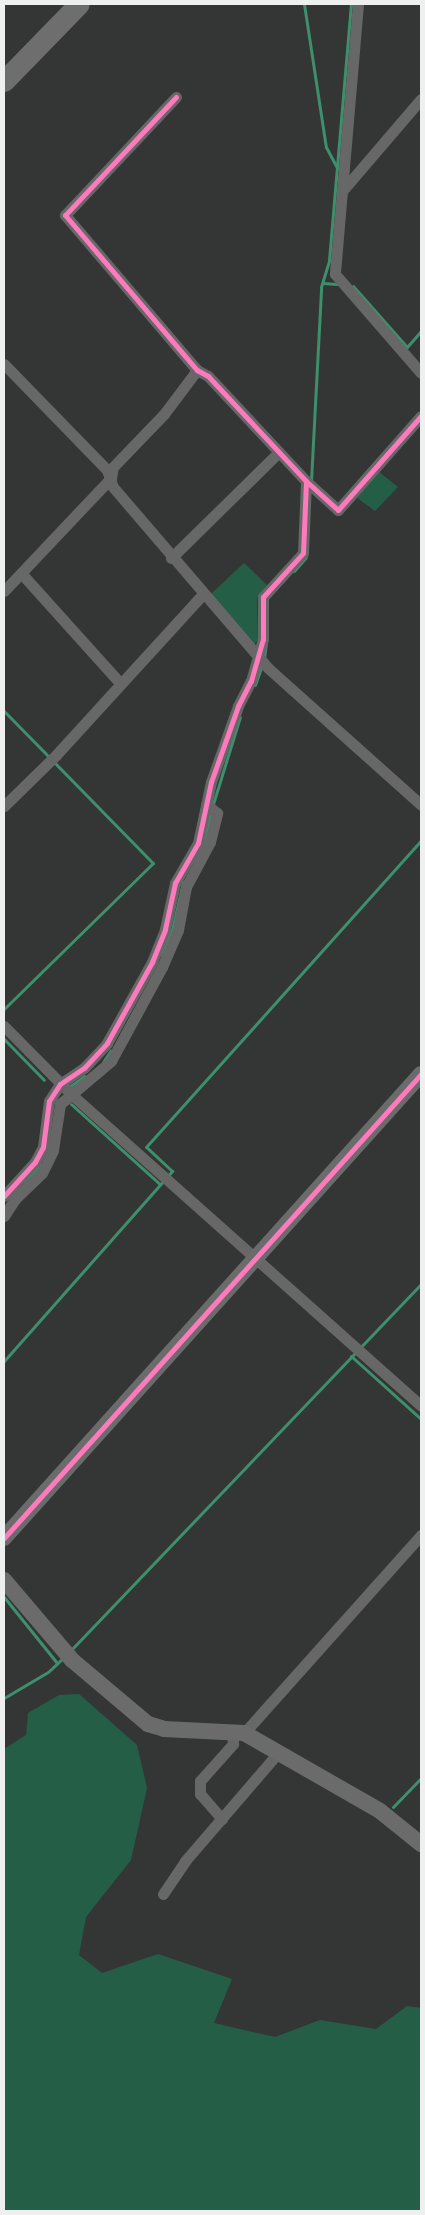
<!DOCTYPE html>
<style>
body{margin:0}
#map{position:relative;width:425px;height:2215px;overflow:hidden;background:#343635;font-family:"Playfair Display",serif}
div>[style]{position:absolute}
.green>*{inset:0;background:#245e47}
.stream>*{height:3px;margin:-1.5px;padding:0 1.5px;transform-origin:1.5px;border-radius:1.5px;background:#3d8f6e}
.street>*{height:11px;margin:-5.5px;padding:0 5.5px;transform-origin:5.5px;border-radius:5.5px;background:#676767}
.secondary>*{height:16px;margin:-8px;padding:0 8px;transform-origin:8px;border-radius:8px;background:#6a6b6a}
.highway>*{height:21px;margin:-10.5px;padding:0 10.5px;transform-origin:10.5px;border-radius:10.5px;background:#6d6e6d}
.cycleway>*{height:5px;margin:-2.5px;padding:0 2.5px;transform-origin:2.5px;border-radius:2.5px;background:#fd7abc}
span{translate:-50% -50%;white-space:nowrap;text-align:center;line-height:1.15;-webkit-text-stroke:4px #292d2b;paint-order:stroke}
.frame{position:absolute;inset:0;border:5px solid #edf0ef;pointer-events:none}
</style>
<div id="map">
<div class="green">
<i style="clip-path:polygon(378px 471px,398px 487px,375px 511px,356px 497px)"></i>
<i style="clip-path:polygon(244px 563px,267px 585px,257px 598px,258px 640px,254px 645px,211px 594px)"></i>
<i style="clip-path:polygon(79px 1694px,137px 1745px,147px 1788px,131px 1860px,86px 1917px,79px 1955px,102px 1973px,158px 1954px,232px 1979px,214px 2023px,275px 2037px,320px 2020px,376px 2029px,407px 2006px,421px 2008px,421px 2211px,4px 2211px,4px 1749px,26px 1735px,28px 1713px,59px 1695px)"></i>
</div>
<div class="stream">
<i style="left:304px;top:4px;width:145px;rotate:81.3deg"></i>
<i style="left:326px;top:147px;width:24px;rotate:62deg"></i>
<i style="left:323px;top:283px;width:14px;rotate:4deg"></i>
<i style="left:353px;top:286px;width:81px;rotate:48.5deg"></i>
<i style="left:407px;top:347px;width:21px;rotate:-49deg"></i>
<i style="left:311px;top:481px;width:194px;rotate:-87deg"></i>
<i style="left:321px;top:287px;width:28px;rotate:-73deg"></i>
<i style="left:329px;top:260px;width:257px;rotate:-85.1deg"></i>
<i style="left:294px;top:571px;width:18px;rotate:-49deg"></i>
<i style="left:264px;top:659px;width:16px;rotate:-83deg"></i>
<i style="left:255px;top:685px;width:21px;rotate:-71deg"></i>
<i style="left:4px;top:711px;width:213px;rotate:45.6deg"></i>
<i style="left:153px;top:863px;width:209px;rotate:135.6deg"></i>
<i style="left:213px;top:804px;width:91px;rotate:-72.8deg"></i>
<i style="left:204px;top:843px;width:34px;rotate:-78deg"></i>
<i style="left:161px;top:954px;width:26px;rotate:-65deg"></i>
<i style="left:172px;top:930px;width:49px;rotate:-77.1deg"></i>
<i style="left:4px;top:1039px;width:57px;rotate:45.7deg"></i>
<i style="left:103px;top:1062px;width:14px;rotate:-56deg"></i>
<i style="left:69px;top:1087px;width:19px;rotate:-35deg"></i>
<i style="left:71px;top:1104px;width:120px;rotate:42deg"></i>
<i style="left:24px;top:1182px;width:23px;rotate:-47deg"></i>
<i style="left:351px;top:1356px;width:94px;rotate:42deg"></i>
<i style="left:4px;top:1361px;width:254px;rotate:-48.5deg"></i>
<i style="left:172px;top:1171px;width:35px;rotate:-137deg"></i>
<i style="left:146px;top:1147px;width:411px;rotate:-48.1deg"></i>
<i style="left:4px;top:1597px;width:85px;rotate:51.2deg"></i>
<i style="left:71px;top:1650px;width:506px;rotate:-46.28deg"></i>
<i style="left:4px;top:1698px;width:51px;rotate:-30.6deg"></i>
<i style="left:48px;top:1672px;width:21px;rotate:-43deg"></i>
<i style="left:393px;top:1807px;width:40px;rotate:-46deg"></i>
</div>
<div class="street">
<i style="left:358px;top:4px;width:271px;rotate:94.9deg"></i>
<i style="left:335px;top:274px;width:131px;rotate:49deg"></i>
<i style="left:176px;top:97px;width:162px;rotate:133.2deg"></i>
<i style="left:65px;top:215px;width:204px;rotate:49.6deg"></i>
<i style="left:197px;top:370px;width:13px;rotate:29deg"></i>
<i style="left:208px;top:376px;width:144px;rotate:47deg"></i>
<i style="left:306px;top:481px;width:43px;rotate:42.2deg"></i>
<i style="left:338px;top:510px;width:125px;rotate:-48.6deg"></i>
<i style="left:343px;top:190px;width:120px;rotate:-49.4deg"></i>
<i style="left:4px;top:364px;width:148px;rotate:45.8deg"></i>
<i style="left:107px;top:470px;width:18px;rotate:71deg"></i>
<i style="left:113px;top:487px;width:238px;rotate:49.4deg"></i>
<i style="left:268px;top:668px;width:205px;rotate:41.8deg"></i>
<i style="left:171px;top:558px;width:151px;rotate:-44.5deg"></i>
<i style="left:21px;top:573px;width:149px;rotate:48deg"></i>
<i style="left:4px;top:591px;width:156px;rotate:-46.6deg"></i>
<i style="left:111px;top:478px;width:11px;rotate:-80deg"></i>
<i style="left:113px;top:467px;width:74px;rotate:-46.1deg"></i>
<i style="left:164px;top:414px;width:55px;rotate:-53.1deg"></i>
<i style="left:4px;top:806px;width:73px;rotate:-44.4deg"></i>
<i style="left:56px;top:755px;width:217px;rotate:-47.6deg"></i>
<i style="left:4px;top:1026px;width:95px;rotate:45.4deg"></i>
<i style="left:71px;top:1094px;width:469px;rotate:41.7deg"></i>
<i style="left:4px;top:1196px;width:46px;rotate:-47.6deg"></i>
<i style="left:35px;top:1162px;width:17px;rotate:-62deg"></i>
<i style="left:43px;top:1147px;width:46px;rotate:-82.6deg"></i>
<i style="left:49px;top:1101px;width:20px;rotate:-57deg"></i>
<i style="left:60px;top:1084px;width:29px;rotate:-34deg"></i>
<i style="left:84px;top:1068px;width:34px;rotate:-47deg"></i>
<i style="left:107px;top:1043px;width:93px;rotate:-60.9deg"></i>
<i style="left:152px;top:962px;width:35px;rotate:-68deg"></i>
<i style="left:165px;top:929px;width:47px;rotate:-77.7deg"></i>
<i style="left:175px;top:883px;width:46px;rotate:-60.1deg"></i>
<i style="left:198px;top:843px;width:62px;rotate:-78deg"></i>
<i style="left:211px;top:782px;width:81px;rotate:-70.4deg"></i>
<i style="left:238px;top:706px;width:28px;rotate:-63deg"></i>
<i style="left:251px;top:681px;width:44px;rotate:-74.1deg"></i>
<i style="left:263px;top:639px;width:42px;rotate:-90deg"></i>
<i style="left:263px;top:597px;width:59px;rotate:-47.7deg"></i>
<i style="left:303px;top:553px;width:72px;rotate:-87.6deg"></i>
<i style="left:4px;top:1216px;width:20px;rotate:-57deg"></i>
<i style="left:15px;top:1199px;width:37px;rotate:-44deg"></i>
<i style="left:42px;top:1173px;width:25px;rotate:-64deg"></i>
<i style="left:53px;top:1150px;width:47px;rotate:-81.3deg"></i>
<i style="left:60px;top:1104px;width:67px;rotate:-40.1deg"></i>
<i style="left:111px;top:1061px;width:107px;rotate:-61.5deg"></i>
<i style="left:162px;top:967px;width:40px;rotate:-66.6deg"></i>
<i style="left:178px;top:930px;width:44px;rotate:-79.5deg"></i>
<i style="left:186px;top:887px;width:51px;rotate:-61.9deg"></i>
<i style="left:210px;top:842px;width:30px;rotate:-76deg"></i>
<i style="left:217px;top:813px;width:14px;rotate:-141deg"></i>
<i style="left:244px;top:1733px;width:266px;rotate:-48.2deg"></i>
<i style="left:222px;top:1819px;width:33px;rotate:-131deg"></i>
<i style="left:200px;top:1794px;width:13px;rotate:-90deg"></i>
<i style="left:200px;top:1781px;width:50px;rotate:-48.3deg"></i>
<i style="left:233px;top:1744px;width:13px;rotate:-94deg"></i>
<i style="left:163px;top:1894px;width:40px;rotate:-56deg"></i>
<i style="left:185px;top:1861px;width:143px;rotate:-49.3deg"></i>
</div>
<div class="secondary">
<i style="left:4px;top:1538px;width:624px;rotate:-48.05deg"></i>
<i style="left:4px;top:1580px;width:105px;rotate:49.6deg"></i>
<i style="left:72px;top:1660px;width:99px;rotate:40.1deg"></i>
<i style="left:148px;top:1724px;width:17px;rotate:17deg"></i>
<i style="left:164px;top:1729px;width:80px;rotate:2.9deg"></i>
<i style="left:244px;top:1733px;width:157px;rotate:29.8deg"></i>
<i style="left:380px;top:1811px;width:53px;rotate:38.8deg"></i>
</div>
<div class="highway">
<i style="left:4px;top:81px;width:107px;rotate:-45.8deg"></i>
</div>
<div class="cycleway">
<i style="left:176px;top:97px;width:162px;rotate:133.2deg"></i>
<i style="left:65px;top:215px;width:204px;rotate:49.6deg"></i>
<i style="left:197px;top:370px;width:13px;rotate:29deg"></i>
<i style="left:208px;top:376px;width:144px;rotate:47deg"></i>
<i style="left:306px;top:481px;width:43px;rotate:42.2deg"></i>
<i style="left:338px;top:510px;width:125px;rotate:-48.6deg"></i>
<i style="left:4px;top:1196px;width:46px;rotate:-47.6deg"></i>
<i style="left:35px;top:1162px;width:17px;rotate:-62deg"></i>
<i style="left:43px;top:1147px;width:46px;rotate:-82.6deg"></i>
<i style="left:49px;top:1101px;width:20px;rotate:-57deg"></i>
<i style="left:60px;top:1084px;width:29px;rotate:-34deg"></i>
<i style="left:84px;top:1068px;width:34px;rotate:-47deg"></i>
<i style="left:107px;top:1043px;width:93px;rotate:-60.9deg"></i>
<i style="left:152px;top:962px;width:35px;rotate:-68deg"></i>
<i style="left:165px;top:929px;width:47px;rotate:-77.7deg"></i>
<i style="left:175px;top:883px;width:46px;rotate:-60.1deg"></i>
<i style="left:198px;top:843px;width:62px;rotate:-78deg"></i>
<i style="left:211px;top:782px;width:81px;rotate:-70.4deg"></i>
<i style="left:238px;top:706px;width:28px;rotate:-63deg"></i>
<i style="left:251px;top:681px;width:44px;rotate:-74.1deg"></i>
<i style="left:263px;top:639px;width:42px;rotate:-90deg"></i>
<i style="left:263px;top:597px;width:59px;rotate:-47.7deg"></i>
<i style="left:303px;top:553px;width:72px;rotate:-87.6deg"></i>
<i style="left:4px;top:1538px;width:624px;rotate:-48.05deg"></i>
</div>
<div class="frame"></div>
</div>
